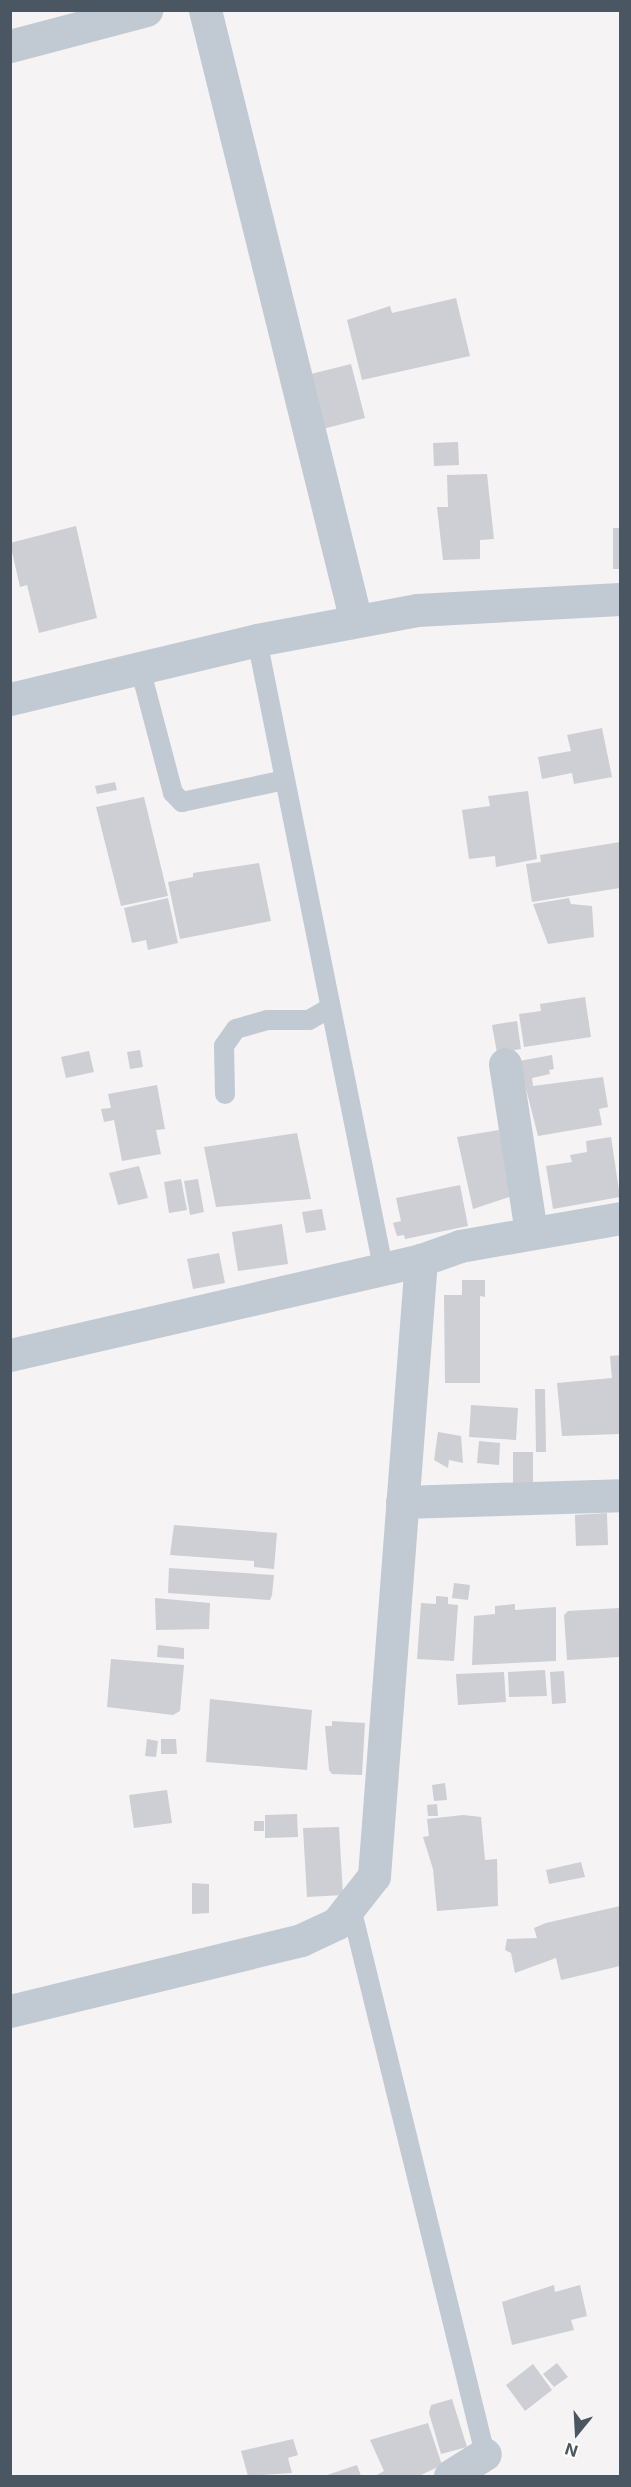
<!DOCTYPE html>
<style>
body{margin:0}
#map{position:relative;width:631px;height:2487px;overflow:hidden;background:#f5f3f3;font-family:Inter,sans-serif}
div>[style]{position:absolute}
.building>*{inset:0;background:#cdcfd5}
.lane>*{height:20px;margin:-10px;padding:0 10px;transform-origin:10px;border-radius:10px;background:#c1cad2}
.street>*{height:33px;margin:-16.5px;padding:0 16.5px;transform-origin:16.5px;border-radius:16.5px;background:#c1cad2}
span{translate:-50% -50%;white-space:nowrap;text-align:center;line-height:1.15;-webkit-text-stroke:4.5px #fff;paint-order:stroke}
.frame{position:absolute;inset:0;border:12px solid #4a5661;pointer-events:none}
.north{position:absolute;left:547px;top:2403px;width:60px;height:60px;-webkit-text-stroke:4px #fff;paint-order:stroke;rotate:198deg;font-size:16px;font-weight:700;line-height:24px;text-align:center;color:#4a5661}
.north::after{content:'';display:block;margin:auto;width:21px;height:27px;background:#4a5661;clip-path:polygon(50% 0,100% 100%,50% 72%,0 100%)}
</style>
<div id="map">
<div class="building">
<i style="clip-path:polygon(456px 298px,470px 356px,362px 380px,347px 320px,390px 306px,392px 313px)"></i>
<i style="clip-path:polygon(351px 364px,365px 418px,319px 430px,311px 374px)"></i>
<i style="clip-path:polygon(458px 442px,459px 465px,434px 466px,433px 443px)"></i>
<i style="clip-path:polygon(487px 474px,494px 539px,480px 540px,480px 559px,443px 560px,437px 507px,448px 507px,447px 475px)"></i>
<i style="clip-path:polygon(76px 526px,97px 618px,39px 633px,27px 585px,20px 587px,10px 543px)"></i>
<i style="clip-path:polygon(613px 528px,620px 528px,620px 569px,613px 569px)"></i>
<i style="clip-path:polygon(602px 728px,612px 777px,574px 784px,572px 773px,542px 779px,538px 757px,571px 751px,567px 735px)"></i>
<i style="clip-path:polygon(115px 782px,117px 790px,97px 794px,95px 786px)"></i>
<i style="clip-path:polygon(528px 791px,537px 859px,496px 867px,495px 856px,469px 859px,462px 810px,490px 806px,488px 796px)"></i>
<i style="clip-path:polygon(144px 797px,168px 896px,121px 906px,96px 807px)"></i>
<i style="clip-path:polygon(620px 842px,620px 888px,532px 902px,526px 864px,541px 862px,540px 855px)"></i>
<i style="clip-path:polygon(259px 863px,271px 921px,180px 939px,168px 882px,193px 877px,193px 873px)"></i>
<i style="clip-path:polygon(168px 898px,178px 943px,148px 950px,146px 940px,132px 943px,124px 908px)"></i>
<i style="clip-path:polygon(569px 898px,571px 904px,592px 906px,594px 937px,548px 944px,533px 904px)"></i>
<i style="clip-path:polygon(585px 997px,591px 1037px,524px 1047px,519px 1014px,541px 1011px,540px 1004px)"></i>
<i style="clip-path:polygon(517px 1021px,521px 1049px,497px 1053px,492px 1025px)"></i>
<i style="clip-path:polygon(140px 1050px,143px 1067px,130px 1069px,127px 1052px)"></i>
<i style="clip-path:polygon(89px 1051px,94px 1072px,66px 1078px,61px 1057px)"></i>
<i style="clip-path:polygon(552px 1055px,554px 1069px,549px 1070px,550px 1074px,532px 1078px,533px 1086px,603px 1077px,608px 1107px,599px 1109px,602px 1125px,538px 1136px,519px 1061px)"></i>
<i style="clip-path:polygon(157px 1085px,165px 1129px,156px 1130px,161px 1154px,122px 1161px,114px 1120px,104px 1122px,101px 1109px,111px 1108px,108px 1094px)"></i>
<i style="clip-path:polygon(499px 1130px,512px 1196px,473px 1209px,457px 1137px)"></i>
<i style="clip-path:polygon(297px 1133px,311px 1199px,216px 1207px,204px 1147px)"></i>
<i style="clip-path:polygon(611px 1137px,620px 1197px,553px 1209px,546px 1166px,572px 1162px,570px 1155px,587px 1152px,586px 1141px)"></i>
<i style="clip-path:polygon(139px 1166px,148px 1198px,118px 1205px,109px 1173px)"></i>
<i style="clip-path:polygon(181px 1179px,187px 1210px,169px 1213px,164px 1182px)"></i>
<i style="clip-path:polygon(198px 1179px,204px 1212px,190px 1215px,184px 1181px)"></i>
<i style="clip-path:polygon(460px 1185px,468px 1226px,405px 1239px,404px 1235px,397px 1236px,393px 1223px,401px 1221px,396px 1198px)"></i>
<i style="clip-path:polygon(322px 1209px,326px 1230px,306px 1233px,302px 1212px)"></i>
<i style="clip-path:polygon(282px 1224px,288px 1264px,238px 1271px,232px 1232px)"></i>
<i style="clip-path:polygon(219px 1253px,225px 1283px,193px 1289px,187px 1259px)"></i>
<i style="clip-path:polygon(462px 1280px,485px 1280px,485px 1297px,480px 1296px,480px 1383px,445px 1383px,444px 1295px,462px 1295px)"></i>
<i style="clip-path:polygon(620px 1355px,620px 1434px,562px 1436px,557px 1383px,612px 1378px,610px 1356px)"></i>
<i style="clip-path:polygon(535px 1389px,545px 1389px,546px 1452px,536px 1452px)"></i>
<i style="clip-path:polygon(471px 1405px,518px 1408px,516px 1440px,469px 1437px)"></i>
<i style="clip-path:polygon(438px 1432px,461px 1436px,463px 1463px,449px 1460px,448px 1468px,434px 1460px)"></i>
<i style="clip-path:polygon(479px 1441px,500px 1443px,499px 1465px,477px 1463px)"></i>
<i style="clip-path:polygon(513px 1452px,533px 1452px,533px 1485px,513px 1486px)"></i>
<i style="clip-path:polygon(607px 1513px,608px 1545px,576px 1546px,575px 1515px)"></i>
<i style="clip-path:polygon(174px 1525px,277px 1533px,274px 1569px,254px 1567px,254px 1561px,170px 1555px)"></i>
<i style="clip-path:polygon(169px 1568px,274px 1575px,272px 1595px,270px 1600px,168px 1593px)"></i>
<i style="clip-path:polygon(454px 1583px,470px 1585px,468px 1600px,452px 1598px)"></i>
<i style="clip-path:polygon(436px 1596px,448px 1597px,448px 1604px,458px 1605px,454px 1661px,417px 1659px,421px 1603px,436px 1604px)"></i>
<i style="clip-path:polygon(155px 1598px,210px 1603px,209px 1629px,156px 1630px)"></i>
<i style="clip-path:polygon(515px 1604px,515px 1610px,556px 1607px,556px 1661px,472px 1665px,474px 1616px,495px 1614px,495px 1606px)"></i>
<i style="clip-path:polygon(620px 1608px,620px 1657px,567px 1660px,564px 1615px,568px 1611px)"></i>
<i style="clip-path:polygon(158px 1645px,184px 1648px,184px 1659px,157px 1657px)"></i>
<i style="clip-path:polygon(111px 1659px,184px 1665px,180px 1711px,173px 1715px,107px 1707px)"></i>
<i style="clip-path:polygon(545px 1670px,547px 1696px,509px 1697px,508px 1672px)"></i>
<i style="clip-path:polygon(564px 1671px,566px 1703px,552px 1704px,550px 1672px)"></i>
<i style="clip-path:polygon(504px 1672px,506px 1702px,458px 1705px,456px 1674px)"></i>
<i style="clip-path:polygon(210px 1699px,312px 1710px,307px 1770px,206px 1762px)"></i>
<i style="clip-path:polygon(332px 1721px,365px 1723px,362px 1775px,332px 1774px,329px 1770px,325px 1726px,332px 1726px)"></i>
<i style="clip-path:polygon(147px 1739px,158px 1741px,156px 1757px,145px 1756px)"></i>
<i style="clip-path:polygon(161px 1739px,176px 1739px,177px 1754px,161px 1754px)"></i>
<i style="clip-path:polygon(445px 1783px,447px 1800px,434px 1801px,432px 1785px)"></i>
<i style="clip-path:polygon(167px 1790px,172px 1823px,134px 1828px,129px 1795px)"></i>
<i style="clip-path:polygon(437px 1804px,438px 1816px,428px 1816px,427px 1805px)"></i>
<i style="clip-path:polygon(297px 1814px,298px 1837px,265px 1838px,265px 1815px)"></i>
<i style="clip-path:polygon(463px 1815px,481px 1817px,485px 1860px,497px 1859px,498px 1906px,437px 1911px,433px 1869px,423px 1837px,429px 1836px,427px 1819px)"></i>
<i style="clip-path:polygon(254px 1821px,264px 1821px,264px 1831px,254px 1831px)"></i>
<i style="clip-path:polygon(339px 1827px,343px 1895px,307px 1897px,303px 1828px)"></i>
<i style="clip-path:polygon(581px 1862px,585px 1877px,549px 1884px,546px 1870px)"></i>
<i style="clip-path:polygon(192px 1883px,209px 1884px,209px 1913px,192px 1914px)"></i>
<i style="clip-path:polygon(620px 1906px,620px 1966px,561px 1980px,556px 1958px,515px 1973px,511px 1953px,505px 1950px,507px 1939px,537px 1938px,534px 1928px,546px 1923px)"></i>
<i style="clip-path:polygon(554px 2285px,555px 2292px,580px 2285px,587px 2316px,571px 2320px,574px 2330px,512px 2345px,502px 2302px)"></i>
<i style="clip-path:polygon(557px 2363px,568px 2377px,554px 2387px,543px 2374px)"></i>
<i style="clip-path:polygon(533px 2364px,552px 2390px,525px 2411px,506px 2385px)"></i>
<i style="clip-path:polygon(452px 2399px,467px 2447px,441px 2454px,429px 2413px,431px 2405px)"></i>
<i style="clip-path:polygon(428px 2423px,442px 2465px,419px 2476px,375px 2476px,384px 2471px,370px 2440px)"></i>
<i style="clip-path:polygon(293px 2439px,298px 2455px,288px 2458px,292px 2473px,248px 2476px,241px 2451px)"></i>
<i style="clip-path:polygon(357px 2465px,361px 2476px,324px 2476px)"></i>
</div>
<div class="lane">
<i style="left:257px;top:640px;width:640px;rotate:78.64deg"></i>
<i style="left:140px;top:668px;width:129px;rotate:75.2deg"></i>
<i style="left:173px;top:793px;width:13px;rotate:45deg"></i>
<i style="left:182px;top:802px;width:105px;rotate:-12.1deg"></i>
<i style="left:225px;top:1094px;width:48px;rotate:-91.2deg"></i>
<i style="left:224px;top:1046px;width:21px;rotate:-55deg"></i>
<i style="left:236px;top:1029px;width:32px;rotate:-16deg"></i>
<i style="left:267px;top:1020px;width:42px"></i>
<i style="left:309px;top:1020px;width:24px;rotate:-30deg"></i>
<i style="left:351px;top:1908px;width:562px;rotate:76.21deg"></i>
</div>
<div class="street">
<i style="left:205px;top:10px;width:629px;rotate:76.12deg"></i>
<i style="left:10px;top:46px;width:141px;rotate:-14.8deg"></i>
<i style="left:10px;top:699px;width:254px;rotate:-13.4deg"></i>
<i style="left:257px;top:640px;width:163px;rotate:-10.6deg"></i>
<i style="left:417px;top:610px;width:203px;rotate:-3.1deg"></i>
<i style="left:505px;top:1064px;width:170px;rotate:81.2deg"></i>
<i style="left:10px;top:1355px;width:422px;rotate:-13deg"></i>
<i style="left:421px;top:1260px;width:41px;rotate:-19.7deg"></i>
<i style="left:460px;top:1246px;width:162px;rotate:-9.9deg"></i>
<i style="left:402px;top:1502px;width:218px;rotate:-1.8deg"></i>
<i style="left:10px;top:2011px;width:300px;rotate:-13.7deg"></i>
<i style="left:301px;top:1940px;width:40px;rotate:-25deg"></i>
<i style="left:337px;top:1923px;width:60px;rotate:-51.8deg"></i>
<i style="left:374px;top:1876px;width:618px;rotate:-85.64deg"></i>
<i style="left:450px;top:2476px;width:41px;rotate:-32.2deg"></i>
</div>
<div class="frame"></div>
<div class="north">N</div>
</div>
